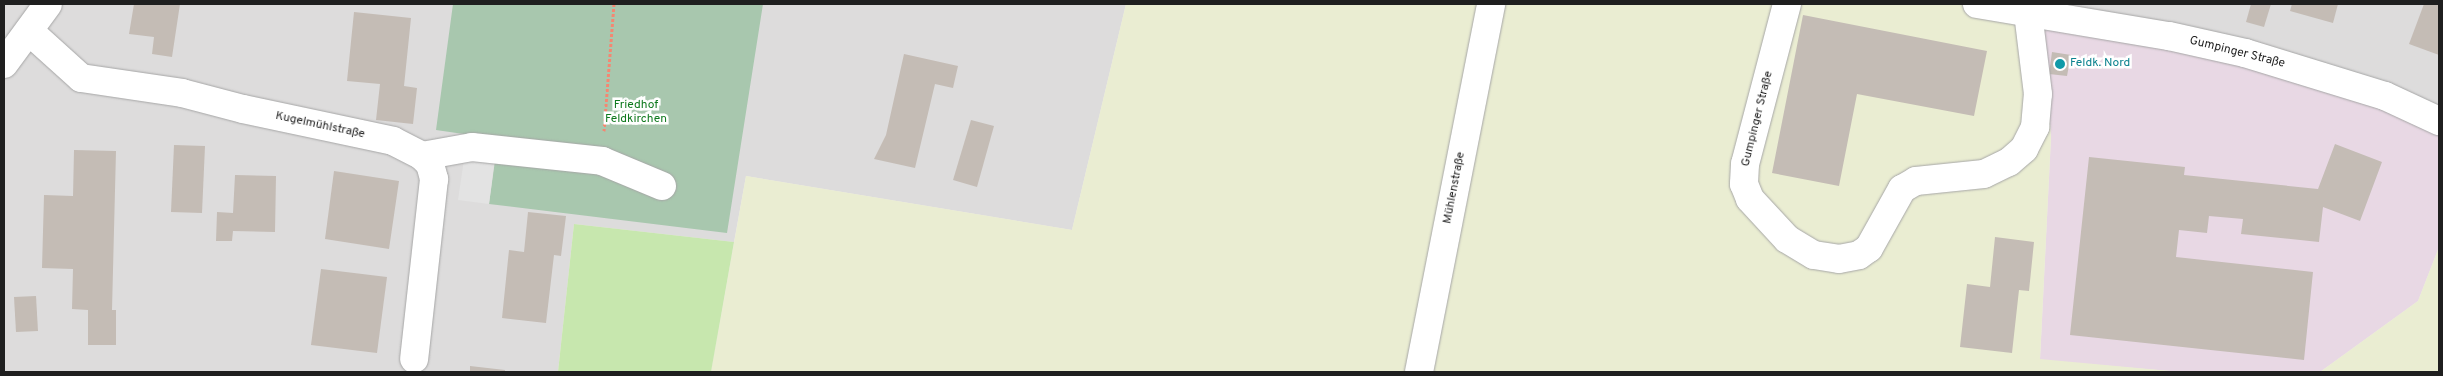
<!DOCTYPE html>
<meta charset="utf-8">
<style>
body{margin:0}
#map{position:relative;width:2443px;height:376px;overflow:hidden;background:#efede6;font-family:Overpass,sans-serif}
div>[style]{position:absolute}
.residential>*{inset:0;background:#dddcdc}
.industrial>*{inset:0;background:#e8d8e4}
.farmland>*{inset:0;background:#eaedd2}
.grass>*{inset:0;background:#c7e7ae}
.cemetery>*{inset:0;background:#a8c7ae}
.parking>*{inset:0;background:#e3e3e3}
.building>*{inset:0;background:#c4bcb5}
.path>*{height:3px;margin-top:-1.5px;transform-origin:0;background:repeating-linear-gradient(90deg,#f48772 0 2.5px,transparent 0 5px)}
.roads{filter:drop-shadow(0 0 1px #a6a6a6) drop-shadow(0 0 1px #a6a6a6)}
.minor>*{height:28px;margin:-14px;padding:0 14px;transform-origin:14px;border-radius:14px;background:#fff}
.dots>*{width:14px;height:14px;translate:-50% -50%;box-sizing:border-box;border:2px solid #fff;border-radius:50%}
span{translate:-50% -50%;white-space:nowrap;text-align:center;line-height:1.15;-webkit-text-stroke:5px #fff;paint-order:stroke}
.street-label{font-size:12px;color:#1f1f1f}
.culture-label{font-size:12px;color:#0d838f}
.left{translate:0 -50%;text-align:left}
.park-label{font-size:12px;color:#107a1f}
.frame{position:absolute;inset:0;border:5px solid #1f1f1f;pointer-events:none}
</style>
<div id="map">
<div class="residential">
<i style="clip-path:polygon(4px 4px,1126px 4px,1072px 230px,746px 176px,734px 242px,574px 224px,558px 372px,4px 372px)"></i>
<i style="clip-path:polygon(1981px 4px,2439px 4px,2439px 121px)"></i>
</div>
<div class="industrial">
<i style="clip-path:polygon(2042px 15px,2074px 19px,2439px 121px,2439px 247px,2418px 301px,2320px 372px,2181px 372px,2040px 360px,2051px 137px)"></i>
</div>
<div class="farmland">
<i style="clip-path:polygon(1126px 4px,1981px 4px,2042px 15px,2051px 137px,2040px 359px,2181px 372px,711px 372px,746px 176px,1072px 230px)"></i>
<i style="clip-path:polygon(2439px 247px,2439px 372px,2320px 372px,2418px 301px)"></i>
</div>
<div class="grass">
<i style="clip-path:polygon(574px 224px,734px 242px,711px 372px,558px 372px)"></i>
</div>
<div class="cemetery">
<i style="clip-path:polygon(453px 4px,763px 4px,727px 233px,489px 204px,498px 139px,436px 130px)"></i>
</div>
<div class="parking">
<i style="clip-path:polygon(465px 153px,495px 157px,489px 204px,458px 200px)"></i>
</div>
<div class="building">
<i style="clip-path:polygon(134px 4px,180px 4px,172px 57px,152px 54px,154px 37px,129px 34px)"></i>
<i style="clip-path:polygon(2251px 4px,2271px 4px,2264px 27px,2246px 22px)"></i>
<i style="clip-path:polygon(2292px 4px,2338px 4px,2333px 23px,2290px 11px)"></i>
<i style="clip-path:polygon(2424px 4px,2439px 4px,2439px 55px,2409px 44px)"></i>
<i style="clip-path:polygon(354px 12px,411px 18px,404px 86px,417px 88px,413px 124px,376px 120px,380px 84px,347px 81px)"></i>
<i style="clip-path:polygon(1803px 15px,1987px 51px,1974px 116px,1857px 94px,1839px 186px,1772px 173px)"></i>
<i style="clip-path:polygon(2052px 52px,2071px 55px,2067px 76px,2049px 74px)"></i>
<i style="clip-path:polygon(904px 54px,958px 66px,953px 88px,935px 84px,915px 168px,874px 159px,886px 135px)"></i>
<i style="clip-path:polygon(971px 120px,994px 126px,977px 187px,953px 180px)"></i>
<i style="clip-path:polygon(2335px 144px,2382px 162px,2360px 221px,2323px 207px,2319px 242px,2241px 234px,2243px 219px,2209px 216px,2207px 233px,2179px 230px,2176px 257px,2313px 272px,2304px 360px,2070px 335px,2089px 157px,2185px 167px,2184px 175px,2318px 189px)"></i>
<i style="clip-path:polygon(174px 145px,205px 146px,202px 213px,171px 212px)"></i>
<i style="clip-path:polygon(74px 150px,116px 151px,112px 310px,116px 310px,116px 345px,88px 345px,88px 310px,72px 309px,73px 269px,42px 268px,44px 195px,73px 196px)"></i>
<i style="clip-path:polygon(334px 171px,399px 181px,389px 249px,325px 239px)"></i>
<i style="clip-path:polygon(235px 175px,276px 176px,275px 232px,233px 231px,232px 241px,216px 241px,217px 212px,233px 213px)"></i>
<i style="clip-path:polygon(528px 212px,566px 216px,561px 256px,554px 255px,546px 323px,502px 318px,509px 250px,524px 252px)"></i>
<i style="clip-path:polygon(1995px 237px,2034px 242px,2029px 291px,2019px 290px,2012px 353px,1960px 347px,1967px 284px,1990px 287px)"></i>
<i style="clip-path:polygon(321px 269px,387px 277px,377px 353px,311px 345px)"></i>
<i style="clip-path:polygon(36px 296px,38px 331px,16px 332px,14px 297px)"></i>
<i style="clip-path:polygon(470px 366px,505px 370px,505px 372px,470px 372px)"></i>
</div>
<div class="path">
<i style="left:604px;top:131px;width:127px;rotate:-85.5deg"></i>
</div>
<div class="roads">
<div class="minor">
<i style="left:1787px;top:4px;width:165px;rotate:104.7deg"></i>
<i style="left:1745px;top:164px;width:20px;rotate:93deg"></i>
<i style="left:1744px;top:184px;width:16px;rotate:68deg"></i>
<i style="left:1750px;top:199px;width:54px;rotate:47.2deg"></i>
<i style="left:1787px;top:239px;width:31px;rotate:31deg"></i>
<i style="left:1814px;top:255px;width:25px;rotate:9deg"></i>
<i style="left:1839px;top:259px;width:20px;rotate:-11deg"></i>
<i style="left:1859px;top:255px;width:12px;rotate:-35deg"></i>
<i style="left:1869px;top:248px;width:68px;rotate:-60.8deg"></i>
<i style="left:1902px;top:189px;width:16px;rotate:-30deg"></i>
<i style="left:1916px;top:181px;width:68px;rotate:-5.9deg"></i>
<i style="left:1984px;top:174px;width:28px;rotate:-26deg"></i>
<i style="left:2009px;top:162px;width:20px;rotate:-41deg"></i>
<i style="left:2024px;top:149px;width:25px;rotate:-63deg"></i>
<i style="left:2035px;top:127px;width:33px;rotate:-85deg"></i>
<i style="left:2038px;top:94px;width:83px;rotate:-97deg"></i>
<i style="left:1977px;top:4px;width:195px;rotate:9.5deg"></i>
<i style="left:2169px;top:36px;width:78px;rotate:12.6deg"></i>
<i style="left:2245px;top:53px;width:146px;rotate:17.1deg"></i>
<i style="left:2385px;top:96px;width:60px;rotate:24.8deg"></i>
<i style="left:29px;top:31px;width:70px;rotate:42.1deg"></i>
<i style="left:81px;top:78px;width:102px;rotate:8.4deg"></i>
<i style="left:182px;top:93px;width:63px;rotate:14.7deg"></i>
<i style="left:243px;top:109px;width:153px;rotate:12deg"></i>
<i style="left:393px;top:141px;width:33px;rotate:27deg"></i>
<i style="left:422px;top:156px;width:11px;rotate:45deg"></i>
<i style="left:430px;top:164px;width:16px;rotate:75deg"></i>
<i style="left:434px;top:179px;width:181px;rotate:96.3deg"></i>
<i style="left:4px;top:64px;width:74px;rotate:-53.7deg"></i>
<i style="left:422px;top:156px;width:51px;rotate:-10.2deg"></i>
<i style="left:472px;top:147px;width:131px;rotate:6.1deg"></i>
<i style="left:602px;top:161px;width:65px;rotate:22.6deg"></i>
<i style="left:1419px;top:372px;width:375px;rotate:-78.9deg"></i>
</div>
</div>
<div class="dots">
<i style="left:2060px;top:64px;background:#0f9aa8"></i>
</div>
<div class="street-label">
<span style="left:2237px;top:53px;rotate:14deg">Gumpinger Straße</span>
<span style="left:1758px;top:119px;rotate:-76deg">Gumpinger Straße</span>
<span style="left:320px;top:126px;rotate:12deg">Kugelmühlstraße</span>
<span style="left:1455px;top:188px;rotate:-79deg">Mühlenstraße</span>
</div>
<div class="culture-label">
<span class="left" style="left:2070px;top:64px">Feldk. Nord</span>
</div>
<div class="park-label">
<span style="left:636px;top:113px">Friedhof<br>Feldkirchen</span>
</div>
<div class="frame"></div>
</div>
